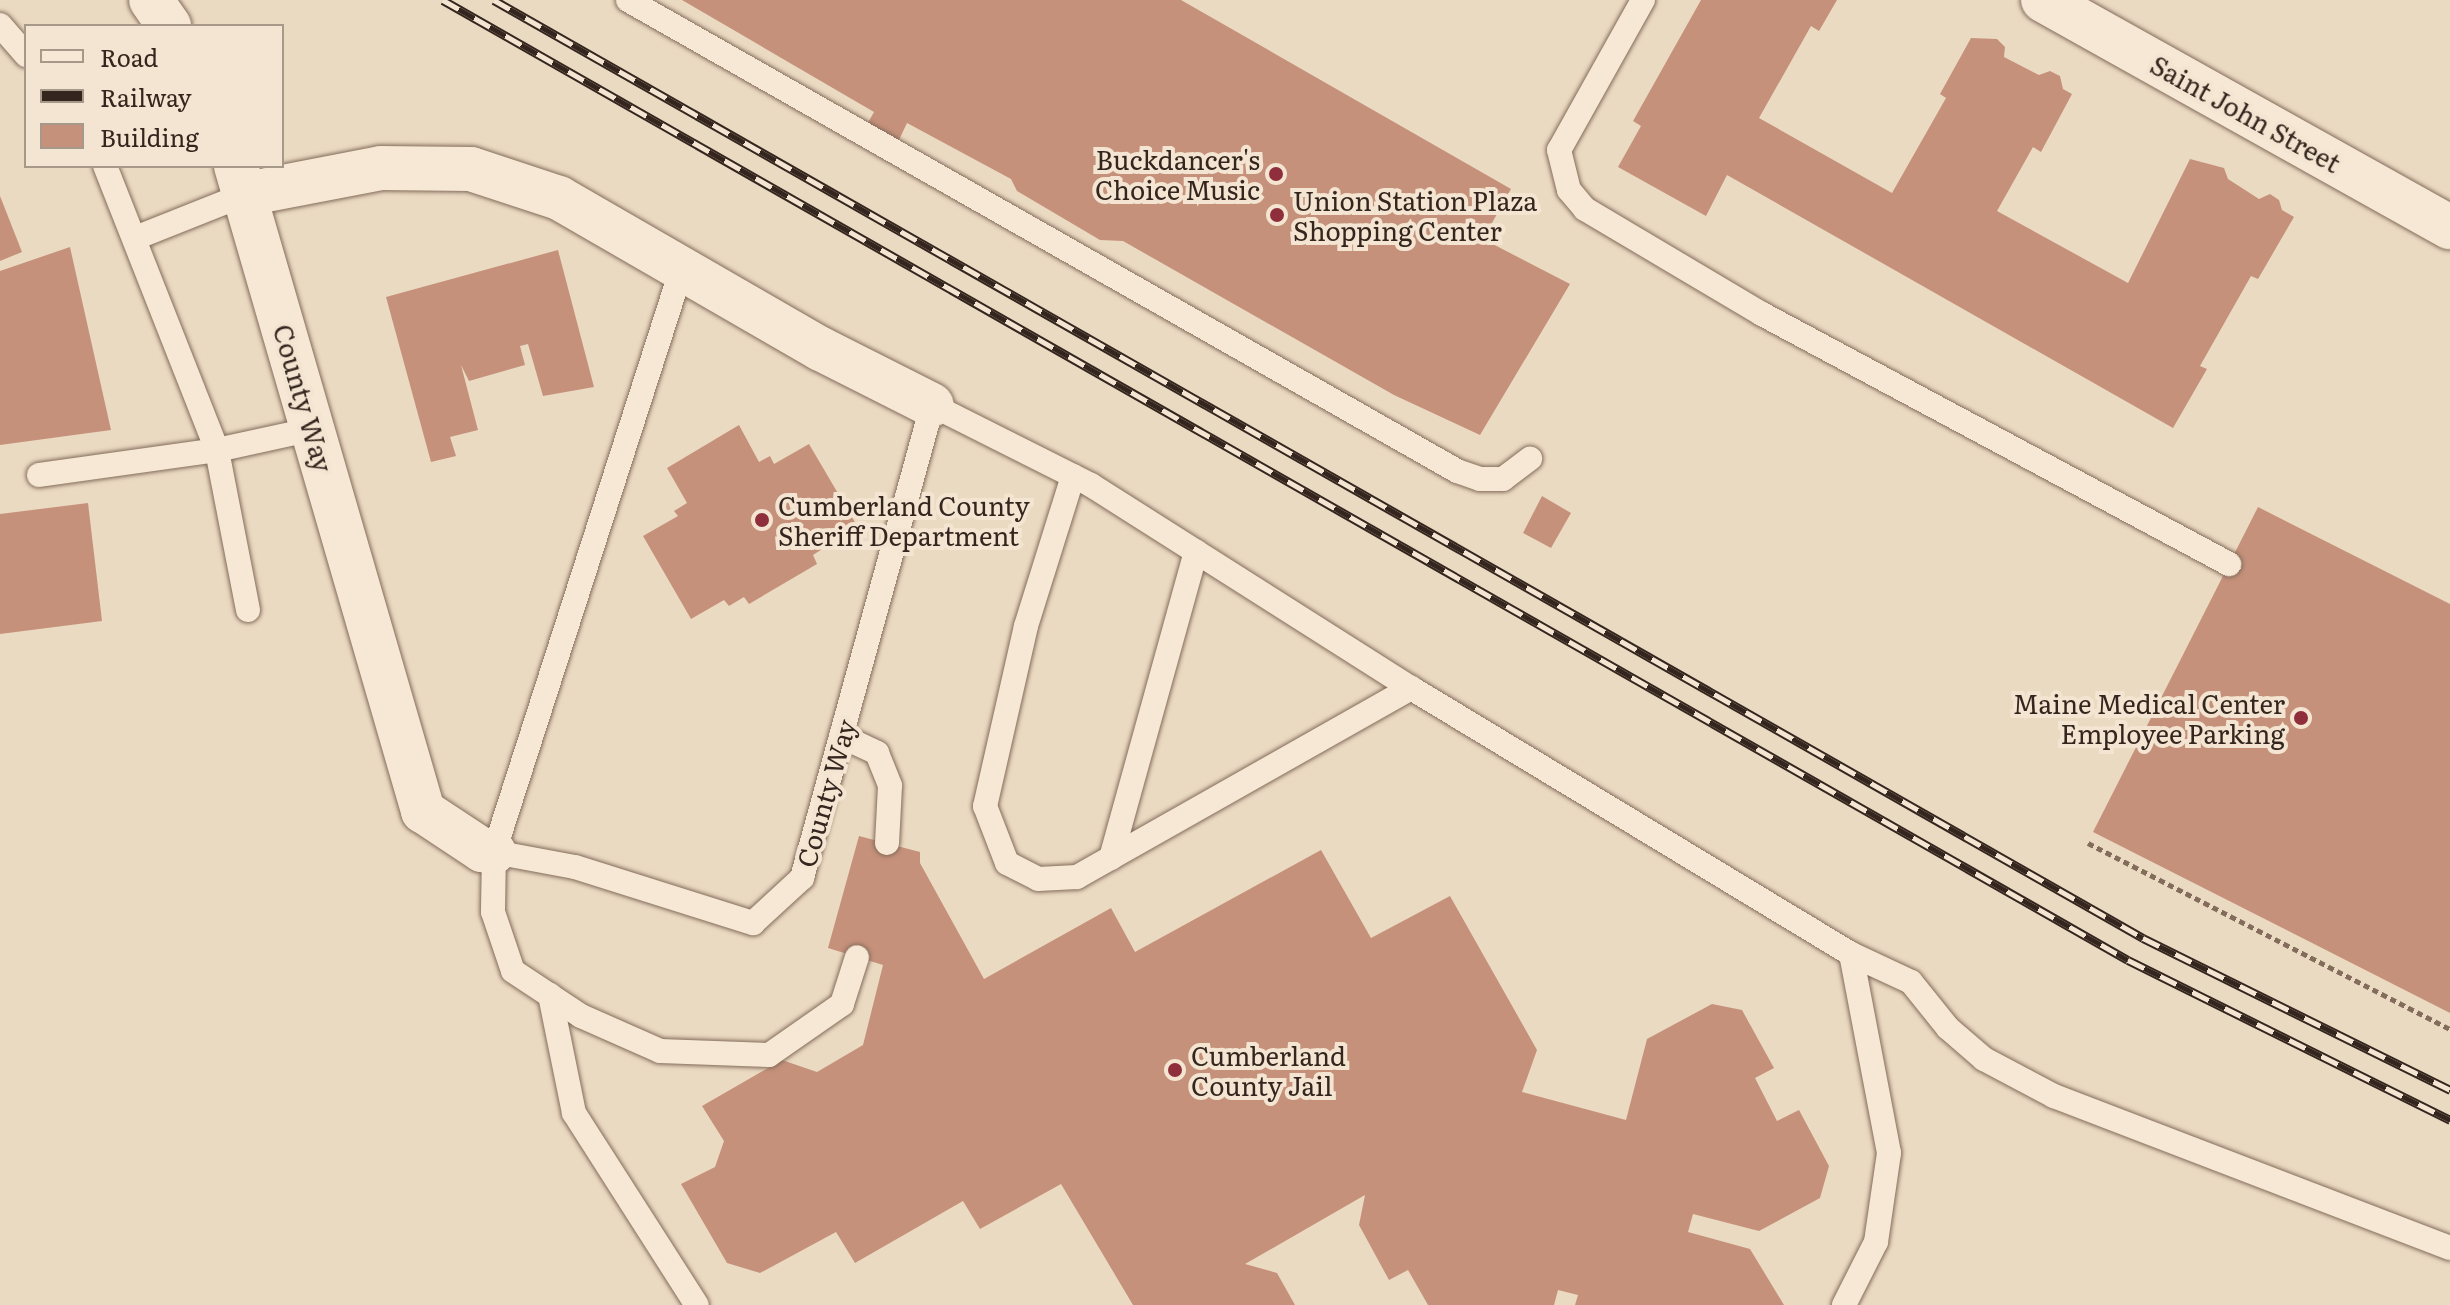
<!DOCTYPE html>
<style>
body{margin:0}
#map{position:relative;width:2450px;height:1305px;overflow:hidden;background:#ebdac2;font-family:Literata,serif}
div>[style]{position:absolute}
.building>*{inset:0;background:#c6917b}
.path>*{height:5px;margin-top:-2.5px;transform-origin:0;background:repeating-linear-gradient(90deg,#836c5b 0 6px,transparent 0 10px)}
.roads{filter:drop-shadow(0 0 2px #836c5b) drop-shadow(0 0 2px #836c5b)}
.lane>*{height:24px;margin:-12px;padding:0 12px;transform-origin:12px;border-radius:12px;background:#f6e8d5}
.street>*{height:44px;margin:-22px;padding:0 22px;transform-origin:22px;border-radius:22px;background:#f6e8d5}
.secondary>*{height:44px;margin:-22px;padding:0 22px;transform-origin:22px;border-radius:22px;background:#f6e8d5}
.rail>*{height:9px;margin-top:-4.5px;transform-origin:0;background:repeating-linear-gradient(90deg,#f3e5d1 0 18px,#34261e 0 36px);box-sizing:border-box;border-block:2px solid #34261e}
.dots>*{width:22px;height:22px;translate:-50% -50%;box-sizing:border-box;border:4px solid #f3e5d1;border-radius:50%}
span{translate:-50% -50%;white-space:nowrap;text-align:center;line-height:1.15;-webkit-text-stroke:8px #f3e5d1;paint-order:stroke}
.street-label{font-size:26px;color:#34261e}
.poi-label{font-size:26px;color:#34261e}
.right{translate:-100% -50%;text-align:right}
.left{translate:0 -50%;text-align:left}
.legend{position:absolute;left:24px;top:24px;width:260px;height:144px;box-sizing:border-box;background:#f3e5d1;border:2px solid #a79989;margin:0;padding:10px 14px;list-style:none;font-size:24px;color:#34261e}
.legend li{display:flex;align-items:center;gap:16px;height:40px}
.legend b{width:40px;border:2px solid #a79989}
</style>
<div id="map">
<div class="building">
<i style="clip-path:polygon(682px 0,1181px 0,1511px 189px,1483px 239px,1570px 284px,1480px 435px,1394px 395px,1123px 241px,1100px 240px,1017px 191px,1011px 179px,907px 123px,897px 144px,865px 128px,874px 112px)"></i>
<i style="clip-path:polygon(1701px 0,1837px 0,1819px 31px,1811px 26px,1759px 118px,1892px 193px,1946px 98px,1940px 94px,1971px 38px,1997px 39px,2005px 47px,2004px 57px,2039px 75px,2050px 71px,2060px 76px,2063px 89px,2072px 94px,2041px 152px,2033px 147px,1997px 211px,2128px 283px,2190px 159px,2224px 168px,2228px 179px,2259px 199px,2270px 194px,2279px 200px,2282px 210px,2294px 217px,2258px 279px,2251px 276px,2200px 366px,2207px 369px,2173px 428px,1727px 175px,1706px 216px,1618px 167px,1641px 126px,1633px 121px)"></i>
<i style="clip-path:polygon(0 196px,22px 252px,0 261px)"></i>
<i style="clip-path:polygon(70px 247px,111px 430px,0 445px,0 271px)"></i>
<i style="clip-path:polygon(558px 250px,594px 387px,543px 396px,528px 344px,520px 346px,525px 365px,469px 381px,461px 365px,478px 430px,450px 437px,456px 456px,431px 462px,386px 297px)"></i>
<i style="clip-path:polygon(739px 425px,759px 462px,770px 456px,774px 464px,809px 444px,856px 524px,825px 542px,827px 546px,813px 555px,817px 564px,749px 604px,744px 597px,729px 606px,724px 600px,691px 619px,643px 536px,678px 516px,674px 511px,687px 503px,667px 468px)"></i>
<i style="clip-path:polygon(1542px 496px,1571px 513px,1551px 548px,1523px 533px)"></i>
<i style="clip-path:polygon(88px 503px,102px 621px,0 634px,0 514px)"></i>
<i style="clip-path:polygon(2258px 507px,2450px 604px,2450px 1013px,2093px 832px)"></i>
<i style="clip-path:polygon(859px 836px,920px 852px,920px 863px,984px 979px,1111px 908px,1135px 952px,1321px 850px,1371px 938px,1450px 896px,1537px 1050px,1522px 1092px,1626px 1120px,1647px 1039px,1712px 1004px,1742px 1010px,1774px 1068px,1755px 1078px,1777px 1121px,1799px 1110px,1829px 1166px,1820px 1198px,1759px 1231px,1693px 1214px,1688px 1232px,1750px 1249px,1784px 1305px,1575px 1305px,1578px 1295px,1558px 1290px,1554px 1305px,1428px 1305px,1408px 1270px,1389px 1280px,1359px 1225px,1365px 1195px,1245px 1264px,1277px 1273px,1295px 1305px,1133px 1305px,1061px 1184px,980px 1229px,963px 1201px,855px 1263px,836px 1232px,760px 1273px,727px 1263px,681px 1184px,715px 1167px,724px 1141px,702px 1106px,782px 1060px,817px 1072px,863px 1045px,883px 965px,828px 948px)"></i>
</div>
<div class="path">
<i style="left:2088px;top:843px;width:407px;rotate:27.2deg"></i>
</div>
<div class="roads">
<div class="lane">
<i style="left:628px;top:0;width:953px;rotate:29.6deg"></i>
<i style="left:1457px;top:471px;width:24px;rotate:19deg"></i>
<i style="left:1480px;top:479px;width:23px"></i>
<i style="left:1503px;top:479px;width:34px;rotate:-37deg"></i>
<i style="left:1643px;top:0;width:172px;rotate:119.2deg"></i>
<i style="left:1559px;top:150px;width:41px;rotate:76deg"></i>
<i style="left:1569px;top:190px;width:25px;rotate:50deg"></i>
<i style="left:1585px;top:209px;width:206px;rotate:30.7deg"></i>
<i style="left:1762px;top:314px;width:530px;rotate:28.16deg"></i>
<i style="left:0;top:25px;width:40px;rotate:49deg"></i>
<i style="left:138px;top:237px;width:116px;rotate:-21.7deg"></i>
<i style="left:681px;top:271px;width:610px;rotate:107.84deg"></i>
<i style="left:494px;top:852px;width:60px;rotate:91deg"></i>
<i style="left:493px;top:912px;width:62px;rotate:71.3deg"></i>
<i style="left:513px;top:971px;width:82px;rotate:33.5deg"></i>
<i style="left:581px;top:1016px;width:86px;rotate:23.9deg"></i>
<i style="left:660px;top:1051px;width:109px;rotate:2.1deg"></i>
<i style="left:769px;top:1055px;width:89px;rotate:-34.9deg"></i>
<i style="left:842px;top:1004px;width:49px;rotate:-72.3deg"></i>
<i style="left:39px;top:475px;width:180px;rotate:-8deg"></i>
<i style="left:217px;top:450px;width:305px;rotate:-111.5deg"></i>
<i style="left:1073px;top:476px;width:157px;rotate:107.4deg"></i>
<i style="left:1026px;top:626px;width:185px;rotate:102.8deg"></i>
<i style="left:985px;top:806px;width:61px;rotate:68.9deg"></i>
<i style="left:1007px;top:863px;width:35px;rotate:27deg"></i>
<i style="left:1038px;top:879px;width:39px;rotate:-3deg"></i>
<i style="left:1077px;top:877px;width:384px;rotate:-29.5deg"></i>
<i style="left:248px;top:610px;width:163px;rotate:-101deg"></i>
<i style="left:217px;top:450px;width:98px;rotate:-12.3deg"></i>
<i style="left:841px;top:736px;width:40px;rotate:25deg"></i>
<i style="left:877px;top:753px;width:35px;rotate:68deg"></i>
<i style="left:890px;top:786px;width:57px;rotate:93deg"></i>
<i style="left:494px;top:852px;width:82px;rotate:10.5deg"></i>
<i style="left:575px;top:867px;width:187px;rotate:17.5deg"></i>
<i style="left:753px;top:923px;width:67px;rotate:-42.6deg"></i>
<i style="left:802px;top:878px;width:491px;rotate:-74.6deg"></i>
<i style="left:932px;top:405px;width:178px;rotate:26.7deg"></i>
<i style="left:1091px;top:485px;width:379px;rotate:32.4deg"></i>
<i style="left:1411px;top:688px;width:514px;rotate:31.15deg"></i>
<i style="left:1851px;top:954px;width:66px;rotate:25deg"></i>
<i style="left:1911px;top:982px;width:59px;rotate:51.2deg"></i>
<i style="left:1948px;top:1028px;width:48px;rotate:40.7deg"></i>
<i style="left:1984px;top:1059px;width:79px;rotate:27.9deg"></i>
<i style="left:2054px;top:1096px;width:424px;rotate:21deg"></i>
<i style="left:1111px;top:858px;width:318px;rotate:-74.5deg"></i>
<i style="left:550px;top:995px;width:120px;rotate:78.5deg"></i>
<i style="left:574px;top:1113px;width:228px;rotate:57.4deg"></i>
<i style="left:1844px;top:1305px;width:71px;rotate:-63.1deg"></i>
<i style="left:1876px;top:1242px;width:90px;rotate:-81.7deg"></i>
<i style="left:1889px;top:1153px;width:203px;rotate:-100.8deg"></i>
</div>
<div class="street">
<i style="left:151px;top:0;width:32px;rotate:55deg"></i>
<i style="left:236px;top:166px;width:672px;rotate:73.83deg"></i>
<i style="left:423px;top:811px;width:71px;rotate:33.5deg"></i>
<i style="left:482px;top:850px;width:12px;rotate:9deg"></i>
<i style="left:246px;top:194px;width:137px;rotate:-10.9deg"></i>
<i style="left:381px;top:168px;width:90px;rotate:0.6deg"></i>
<i style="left:471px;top:169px;width:93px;rotate:18.2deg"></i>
<i style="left:559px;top:198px;width:302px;rotate:30deg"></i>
<i style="left:821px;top:349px;width:124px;rotate:26.8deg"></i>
</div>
<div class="secondary">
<i style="left:2043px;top:0;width:466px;rotate:29.2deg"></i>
</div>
</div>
<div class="rail">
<i style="left:443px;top:0;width:1939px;rotate:29.67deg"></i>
<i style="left:2128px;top:960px;width:360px;rotate:26.4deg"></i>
<i style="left:494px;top:0;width:1897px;rotate:29.63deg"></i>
<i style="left:2143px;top:938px;width:343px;rotate:26.3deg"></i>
</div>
<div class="dots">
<i style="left:1276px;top:174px;background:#8e2f3b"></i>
<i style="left:1277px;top:215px;background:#8e2f3b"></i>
<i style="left:762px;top:520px;background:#8e2f3b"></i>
<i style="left:2301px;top:718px;background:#8e2f3b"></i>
<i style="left:1175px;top:1070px;background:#8e2f3b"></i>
</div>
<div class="street-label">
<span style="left:2246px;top:113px;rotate:29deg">Saint John Street</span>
<span style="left:304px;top:398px;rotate:74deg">County Way</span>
<span style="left:825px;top:793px;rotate:-74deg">County Way</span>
</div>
<div class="poi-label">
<span class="right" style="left:1260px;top:174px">Buckdancer's<br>Choice Music</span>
<span class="left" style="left:1293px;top:215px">Union Station Plaza<br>Shopping Center</span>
<span class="left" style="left:778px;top:520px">Cumberland County<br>Sheriff Department</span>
<span class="right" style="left:2285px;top:718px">Maine Medical Center<br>Employee Parking</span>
<span class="left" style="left:1191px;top:1070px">Cumberland<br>County Jail</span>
</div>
<ul class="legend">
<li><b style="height:10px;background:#f6e8d5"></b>Road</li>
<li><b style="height:10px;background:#34261e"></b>Railway</li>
<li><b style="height:22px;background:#c6917b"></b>Building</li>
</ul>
</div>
